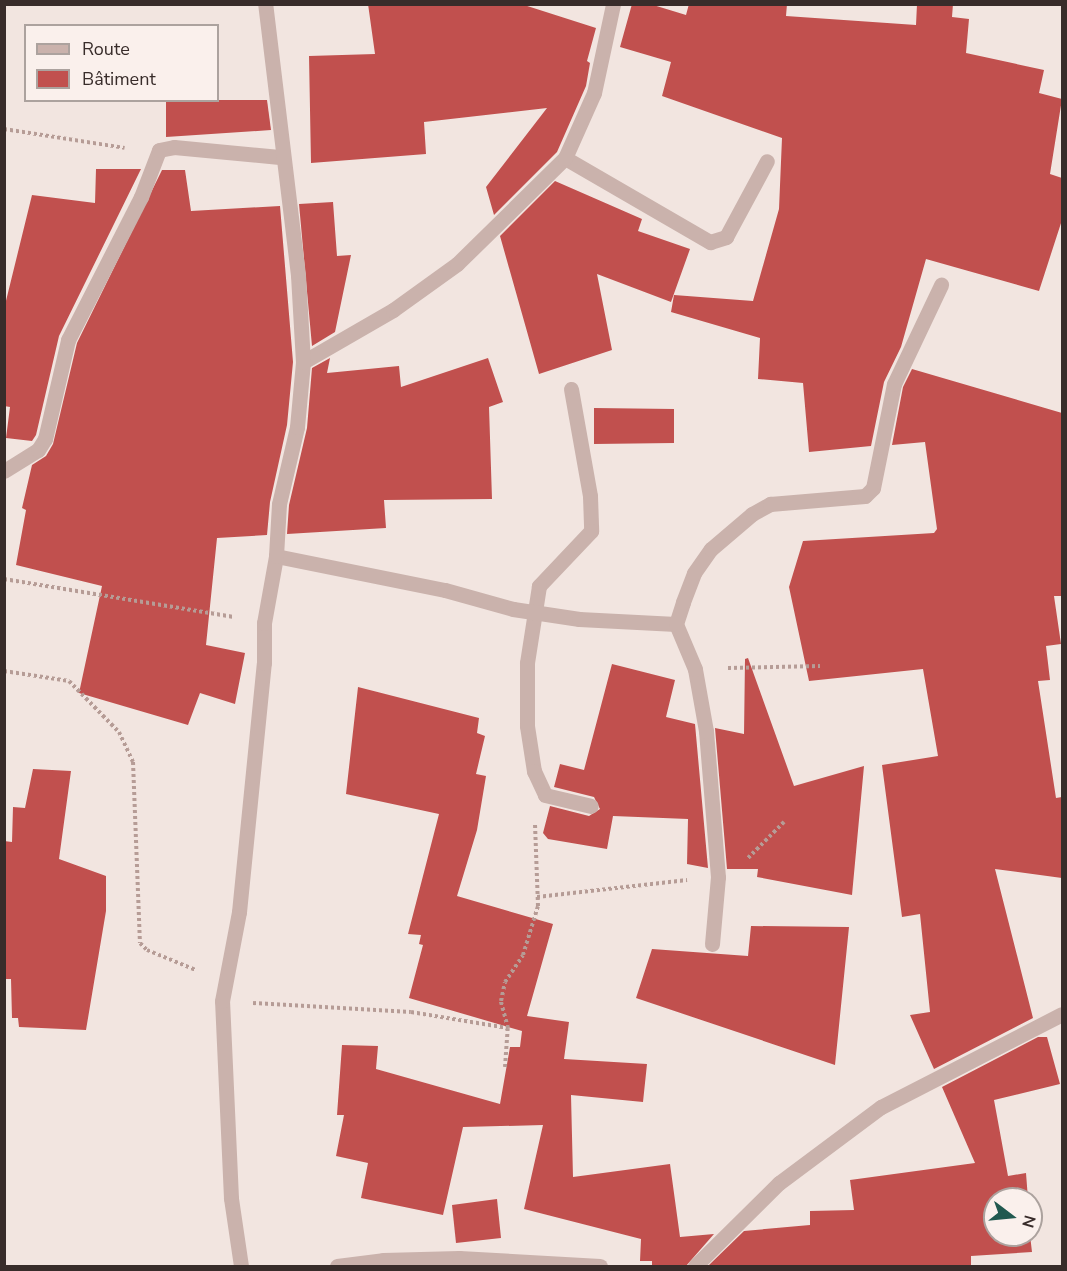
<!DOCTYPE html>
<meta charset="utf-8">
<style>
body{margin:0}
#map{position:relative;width:1067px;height:1271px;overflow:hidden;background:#f2e5e0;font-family:"Nunito Sans",sans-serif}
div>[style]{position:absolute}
.building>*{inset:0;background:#c1504e}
.path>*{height:4px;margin-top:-2px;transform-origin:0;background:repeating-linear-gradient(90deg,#b69c96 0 3px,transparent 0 6px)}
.minor>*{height:15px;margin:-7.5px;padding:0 7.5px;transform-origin:7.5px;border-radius:7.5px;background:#cab2ac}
span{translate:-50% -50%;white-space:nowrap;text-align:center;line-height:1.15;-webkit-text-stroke:6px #faf0ec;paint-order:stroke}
.frame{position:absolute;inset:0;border:6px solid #382c2a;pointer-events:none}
.legend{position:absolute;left:24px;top:24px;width:195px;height:78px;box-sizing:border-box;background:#faf0ec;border:2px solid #aca29e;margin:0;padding:8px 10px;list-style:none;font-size:18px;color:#382c2a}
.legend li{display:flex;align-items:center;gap:12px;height:30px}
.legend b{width:30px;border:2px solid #aca29e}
.north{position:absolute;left:983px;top:1187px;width:60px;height:60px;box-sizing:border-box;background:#faf0ec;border:2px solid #aca29e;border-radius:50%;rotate:106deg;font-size:16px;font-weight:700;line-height:24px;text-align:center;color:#382c2a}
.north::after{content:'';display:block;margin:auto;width:21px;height:27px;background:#21594f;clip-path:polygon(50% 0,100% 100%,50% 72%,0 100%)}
</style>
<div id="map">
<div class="building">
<i style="clip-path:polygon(368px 4px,521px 4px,596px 28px,587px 61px,590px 63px,586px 86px,557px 152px,494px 215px,486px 187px,547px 108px,424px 122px,426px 154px,311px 163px,309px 56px,375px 54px)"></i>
<i style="clip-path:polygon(632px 4px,650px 4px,686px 15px,689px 4px,787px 4px,786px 16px,916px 25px,917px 4px,953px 4px,952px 17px,969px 19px,966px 53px,1044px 70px,1039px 93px,1062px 99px,1050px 174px,1062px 178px,1062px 220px,1039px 291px,926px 259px,901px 347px,884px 382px,871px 446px,809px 452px,803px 383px,758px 379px,760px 338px,671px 312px,674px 295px,753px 301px,779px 209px,782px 138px,662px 96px,671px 62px,620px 47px)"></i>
<i style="clip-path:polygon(166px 100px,267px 100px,271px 130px,166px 137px)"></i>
<i style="clip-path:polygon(96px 169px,141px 169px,59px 336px,36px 435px,32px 441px,6px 438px,10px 407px,4px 406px,4px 309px,32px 195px,95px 203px)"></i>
<i style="clip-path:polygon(162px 170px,185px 170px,191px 211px,280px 206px,293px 362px,287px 425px,270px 502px,267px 535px,217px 538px,206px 645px,245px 653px,235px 704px,200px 693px,188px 725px,79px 693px,102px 586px,16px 565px,26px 510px,22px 508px,32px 465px,46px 456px,53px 444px,77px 343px)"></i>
<i style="clip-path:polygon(555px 181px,642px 219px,638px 231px,690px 249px,671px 302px,597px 274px,612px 350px,539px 374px,500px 236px)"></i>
<i style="clip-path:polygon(333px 202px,337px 256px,351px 255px,335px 332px,312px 346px,299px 204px)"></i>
<i style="clip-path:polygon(330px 358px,327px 373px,399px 366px,401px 387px,488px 358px,503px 402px,489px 407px,492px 499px,384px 500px,386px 528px,287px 534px,289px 505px,307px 428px,312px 368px)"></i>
<i style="clip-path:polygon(912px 369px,1062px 413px,1062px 596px,1054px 596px,1061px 644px,1046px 646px,1050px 680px,1038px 681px,1056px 798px,1062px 797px,1062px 878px,995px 869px,1033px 1018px,934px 1069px,910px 1015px,930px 1012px,920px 914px,902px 917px,882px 765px,938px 756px,923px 669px,809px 681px,789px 587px,803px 541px,934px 533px,937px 529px,925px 442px,892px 445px,903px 387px)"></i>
<i style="clip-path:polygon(594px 408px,674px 409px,674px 443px,594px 444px)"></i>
<i style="clip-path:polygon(748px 658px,794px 786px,864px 766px,852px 895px,757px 877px,758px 869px,727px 869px,715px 728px,744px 734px,745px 659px)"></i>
<i style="clip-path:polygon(612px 664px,675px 680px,666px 717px,695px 724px,708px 868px,687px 864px,688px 819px,613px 816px,607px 849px,548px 839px,543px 833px,550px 806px,589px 816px,600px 809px,594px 797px,554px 787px,560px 764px,584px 770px)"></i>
<i style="clip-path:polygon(358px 687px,479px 718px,477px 733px,485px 736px,476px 774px,486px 776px,477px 830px,457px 896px,553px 924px,527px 1016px,569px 1022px,564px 1059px,647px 1064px,643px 1102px,571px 1095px,573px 1177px,670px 1164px,680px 1237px,714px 1234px,686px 1266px,652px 1266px,652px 1261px,640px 1261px,641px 1239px,524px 1209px,543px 1125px,463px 1127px,443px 1215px,361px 1198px,368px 1163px,336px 1156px,344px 1115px,337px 1115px,342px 1045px,378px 1046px,376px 1069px,500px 1104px,510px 1047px,520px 1047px,522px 1031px,409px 998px,423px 945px,419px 944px,421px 935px,408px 934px,439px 814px,346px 794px)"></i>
<i style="clip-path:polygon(33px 769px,71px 771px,59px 859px,106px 876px,106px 911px,86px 1030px,19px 1027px,18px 1018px,12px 1018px,11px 979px,4px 979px,4px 841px,12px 842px,13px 807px,25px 808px)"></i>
<i style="clip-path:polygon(751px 926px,849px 927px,835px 1065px,636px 998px,652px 949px,748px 956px)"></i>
<i style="clip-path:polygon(1038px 1037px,1047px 1037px,1060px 1084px,994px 1100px,1008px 1176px,1026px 1173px,1028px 1199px,995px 1199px,995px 1235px,1030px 1235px,1032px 1252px,971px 1256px,971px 1266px,708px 1266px,744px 1231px,810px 1225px,810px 1211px,854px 1210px,850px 1180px,975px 1163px,942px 1087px)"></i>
<i style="clip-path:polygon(497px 1199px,501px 1238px,456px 1243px,452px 1205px)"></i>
</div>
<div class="path">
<i style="left:4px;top:129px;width:122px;rotate:8.9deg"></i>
<i style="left:4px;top:579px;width:233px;rotate:9.4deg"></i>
<i style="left:728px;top:668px;width:92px;rotate:-1.2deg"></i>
<i style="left:4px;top:671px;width:66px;rotate:8.7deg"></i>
<i style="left:69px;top:681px;width:71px;rotate:45.6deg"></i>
<i style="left:119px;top:732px;width:33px;rotate:65deg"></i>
<i style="left:133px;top:762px;width:181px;rotate:87.8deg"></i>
<i style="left:140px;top:943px;width:10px;rotate:45deg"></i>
<i style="left:147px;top:950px;width:53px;rotate:22.2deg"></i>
<i style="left:748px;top:858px;width:51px;rotate:-45deg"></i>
<i style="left:537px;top:897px;width:151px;rotate:-6.5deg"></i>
<i style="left:253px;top:1003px;width:158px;rotate:3.3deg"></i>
<i style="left:411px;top:1012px;width:98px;rotate:9.4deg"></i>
<i style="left:505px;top:1067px;width:39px;rotate:-86deg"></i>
<i style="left:508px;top:1028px;width:28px;rotate:-105deg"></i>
<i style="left:501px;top:1001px;width:19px;rotate:-78deg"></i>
<i style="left:505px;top:982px;width:32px;rotate:-56deg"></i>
<i style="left:523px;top:955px;width:51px;rotate:-73deg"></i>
<i style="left:538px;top:906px;width:82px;rotate:-92.1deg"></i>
</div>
<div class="minor">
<i style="left:565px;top:158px;width:168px;rotate:30.1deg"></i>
<i style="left:710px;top:242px;width:17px;rotate:-17deg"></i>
<i style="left:726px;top:237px;width:86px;rotate:-61.7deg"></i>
<i style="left:303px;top:362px;width:104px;rotate:-30deg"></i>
<i style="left:393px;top:310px;width:79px;rotate:-35.7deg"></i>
<i style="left:457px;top:264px;width:151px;rotate:-44.5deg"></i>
<i style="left:565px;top:158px;width:71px;rotate:-66deg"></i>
<i style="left:594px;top:93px;width:91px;rotate:-77.9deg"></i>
<i style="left:571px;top:389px;width:109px;rotate:79.9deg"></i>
<i style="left:590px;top:496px;width:35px;rotate:88deg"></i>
<i style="left:591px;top:531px;width:76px;rotate:133.4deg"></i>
<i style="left:539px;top:586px;width:78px;rotate:98.9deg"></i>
<i style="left:527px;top:663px;width:63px;rotate:90deg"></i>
<i style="left:527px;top:726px;width:46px;rotate:81.2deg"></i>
<i style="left:534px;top:771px;width:26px;rotate:65deg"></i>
<i style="left:545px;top:795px;width:47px;rotate:13.4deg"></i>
<i style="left:4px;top:471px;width:40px;rotate:-32deg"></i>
<i style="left:38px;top:450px;width:13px;rotate:-58deg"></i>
<i style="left:45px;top:439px;width:102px;rotate:-76.9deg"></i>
<i style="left:68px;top:340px;width:161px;rotate:-63deg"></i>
<i style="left:141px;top:197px;width:50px;rotate:-69deg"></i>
<i style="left:159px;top:150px;width:15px;rotate:-11deg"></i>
<i style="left:174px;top:147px;width:106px;rotate:5.4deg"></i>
<i style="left:276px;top:556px;width:172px;rotate:11.4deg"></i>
<i style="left:445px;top:590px;width:71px;rotate:15.6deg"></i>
<i style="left:513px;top:609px;width:67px;rotate:8.6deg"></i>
<i style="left:579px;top:619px;width:97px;rotate:3deg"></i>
<i style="left:712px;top:944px;width:67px;rotate:-84.9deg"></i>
<i style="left:718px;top:877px;width:146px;rotate:-94.7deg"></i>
<i style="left:706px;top:731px;width:63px;rotate:-100.1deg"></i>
<i style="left:695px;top:669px;width:49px;rotate:-112.9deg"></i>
<i style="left:676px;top:624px;width:23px;rotate:-72deg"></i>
<i style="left:683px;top:602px;width:31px;rotate:-69deg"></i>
<i style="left:694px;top:573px;width:29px;rotate:-55deg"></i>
<i style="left:711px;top:549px;width:54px;rotate:-40.5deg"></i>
<i style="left:752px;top:514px;width:21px;rotate:-29deg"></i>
<i style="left:770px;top:504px;width:95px;rotate:-4.8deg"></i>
<i style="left:865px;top:496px;width:11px;rotate:-45deg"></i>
<i style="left:873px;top:488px;width:106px;rotate:-78.6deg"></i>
<i style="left:894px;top:384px;width:110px;rotate:-64.6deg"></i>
<i style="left:241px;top:1266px;width:69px;rotate:-98.4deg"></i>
<i style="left:231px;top:1198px;width:197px;rotate:-92.6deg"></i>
<i style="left:222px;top:1001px;width:91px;rotate:-79.2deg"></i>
<i style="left:239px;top:912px;width:250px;rotate:-84.3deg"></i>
<i style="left:264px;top:663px;width:40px;rotate:-90deg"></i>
<i style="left:264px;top:623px;width:68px;rotate:-79.8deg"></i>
<i style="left:276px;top:556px;width:52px;rotate:-86.7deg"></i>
<i style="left:279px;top:504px;width:79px;rotate:-76.8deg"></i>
<i style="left:297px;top:427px;width:65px;rotate:-84.7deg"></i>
<i style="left:303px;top:362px;width:87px;rotate:-93.3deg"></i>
<i style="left:298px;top:275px;width:273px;rotate:-96.9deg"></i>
<i style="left:337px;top:1266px;width:46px;rotate:-7.4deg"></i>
<i style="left:383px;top:1260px;width:76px;rotate:-1.5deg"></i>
<i style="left:459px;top:1258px;width:141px;rotate:3.2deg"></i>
<i style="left:695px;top:1266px;width:118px;rotate:-44.7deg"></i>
<i style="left:779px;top:1183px;width:127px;rotate:-36.7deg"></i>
<i style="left:881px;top:1107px;width:203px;rotate:-27.2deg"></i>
</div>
<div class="frame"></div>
<ul class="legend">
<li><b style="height:8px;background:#cab2ac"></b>Route</li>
<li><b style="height:16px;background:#c1504e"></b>Bâtiment</li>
</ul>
<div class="north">N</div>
</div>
